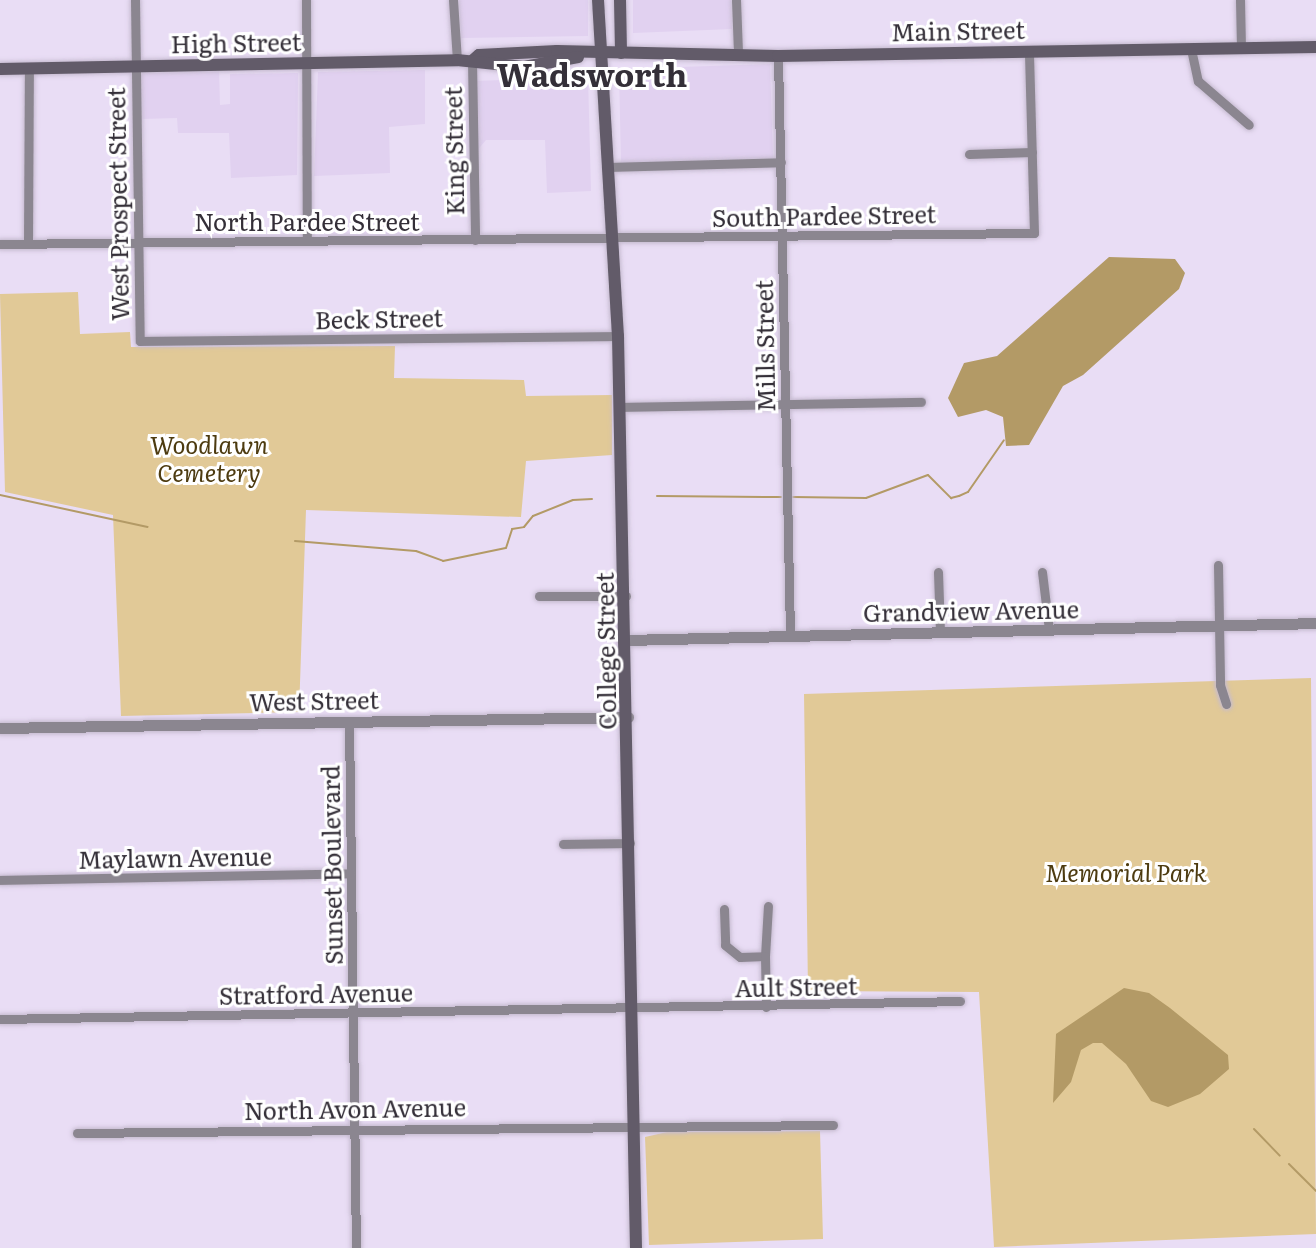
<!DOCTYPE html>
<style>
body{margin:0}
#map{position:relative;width:1316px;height:1248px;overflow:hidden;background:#e9ddf5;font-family:Literata,serif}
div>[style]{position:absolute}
.built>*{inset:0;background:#e1d1f0}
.green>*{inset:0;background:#e1c997}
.water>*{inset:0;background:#b39a66}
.stream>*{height:2px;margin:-1px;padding:0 1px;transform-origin:1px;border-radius:1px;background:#b39a66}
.roads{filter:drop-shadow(0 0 2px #c5bacf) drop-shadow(0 0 2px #c5bacf)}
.minor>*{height:9px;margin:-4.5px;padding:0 4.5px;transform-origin:4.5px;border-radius:4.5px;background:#8b8690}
.tertiary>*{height:11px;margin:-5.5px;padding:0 5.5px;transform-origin:5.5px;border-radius:5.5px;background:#8b8690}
.secondary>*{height:12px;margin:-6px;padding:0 6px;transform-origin:6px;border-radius:6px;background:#625b69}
span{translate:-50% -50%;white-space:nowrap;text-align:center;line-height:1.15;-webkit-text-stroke:6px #fff;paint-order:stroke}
.street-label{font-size:24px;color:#342f38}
.park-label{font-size:24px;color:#4d3b10;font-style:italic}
.district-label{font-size:32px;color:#342f38;font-weight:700}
</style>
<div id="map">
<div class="built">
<i style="clip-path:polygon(459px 0,588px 0,588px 36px,461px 38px)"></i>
<i style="clip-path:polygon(633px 0,731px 0,732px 29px,633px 33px)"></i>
<i style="clip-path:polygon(770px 64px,773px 158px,621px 163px,619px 69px)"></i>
<i style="clip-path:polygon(425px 70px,425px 124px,389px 127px,390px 173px,314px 176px,318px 72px)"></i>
<i style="clip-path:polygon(219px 71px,220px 105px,230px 104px,230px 74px,298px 73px,297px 175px,231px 178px,229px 133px,178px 133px,177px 118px,141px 119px,140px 73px)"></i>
<i style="clip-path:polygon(588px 77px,591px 191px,547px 193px,545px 140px,486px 140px,475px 153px,474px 81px)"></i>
</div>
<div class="green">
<i style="clip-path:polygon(78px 292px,80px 334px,130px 332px,131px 347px,395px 346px,394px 378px,524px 380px,526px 396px,612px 395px,612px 455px,526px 461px,521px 517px,306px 510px,299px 712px,121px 716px,113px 515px,5px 492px,0 294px)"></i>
<i style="clip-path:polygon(1311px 678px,1316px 1234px,994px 1247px,979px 992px,808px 991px,804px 694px)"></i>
<i style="clip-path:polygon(820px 1131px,823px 1239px,649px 1245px,645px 1137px,667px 1132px)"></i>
</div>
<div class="water">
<i style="clip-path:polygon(1109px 257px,1175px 259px,1185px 273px,1179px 289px,1083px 375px,1063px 386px,1029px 445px,1006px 446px,1003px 417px,986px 410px,958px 417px,948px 398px,964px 363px,997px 356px)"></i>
<i style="clip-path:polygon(1124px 988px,1149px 993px,1170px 1008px,1228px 1055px,1229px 1069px,1200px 1094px,1168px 1107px,1151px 1101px,1126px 1064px,1102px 1043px,1093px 1043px,1081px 1050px,1071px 1082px,1053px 1103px,1056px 1034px)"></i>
</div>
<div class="stream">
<i style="left:0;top:495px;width:151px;rotate:12.2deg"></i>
<i style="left:657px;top:496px;width:124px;rotate:0.5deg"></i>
<i style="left:793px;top:497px;width:73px;rotate:0.8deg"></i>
<i style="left:866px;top:498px;width:66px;rotate:-20.4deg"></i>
<i style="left:928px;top:475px;width:33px;rotate:45deg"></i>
<i style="left:951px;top:498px;width:8px;rotate:-14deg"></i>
<i style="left:959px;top:496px;width:10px;rotate:-24deg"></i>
<i style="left:968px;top:492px;width:63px;rotate:-55.3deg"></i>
<i style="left:295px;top:541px;width:121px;rotate:4.7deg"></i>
<i style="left:416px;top:551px;width:29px;rotate:20deg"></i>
<i style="left:443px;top:561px;width:64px;rotate:-11.7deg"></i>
<i style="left:506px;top:548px;width:20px;rotate:-72deg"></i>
<i style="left:512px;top:529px;width:12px;rotate:-9deg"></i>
<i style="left:524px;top:527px;width:14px;rotate:-51deg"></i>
<i style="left:533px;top:516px;width:43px;rotate:-21.8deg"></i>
<i style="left:573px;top:500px;width:19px;rotate:-3deg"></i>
<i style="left:1254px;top:1129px;width:37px;rotate:46deg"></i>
<i style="left:1289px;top:1164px;width:38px;rotate:45deg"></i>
</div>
<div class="roads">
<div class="minor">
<i style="left:135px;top:0;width:341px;rotate:89.2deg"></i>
<i style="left:140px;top:341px;width:478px;rotate:-0.6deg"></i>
<i style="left:306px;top:0;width:240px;rotate:89.8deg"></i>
<i style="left:453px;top:0;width:60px;rotate:86.2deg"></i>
<i style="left:736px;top:0;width:51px;rotate:87.8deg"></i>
<i style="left:1240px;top:0;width:48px;rotate:88.8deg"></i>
<i style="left:1191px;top:49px;width:33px;rotate:78deg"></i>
<i style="left:1198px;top:81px;width:67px;rotate:40.8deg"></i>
<i style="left:778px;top:56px;width:580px;rotate:88.81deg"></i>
<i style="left:472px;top:61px;width:179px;rotate:89deg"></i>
<i style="left:969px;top:154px;width:63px;rotate:-1.8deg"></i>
<i style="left:607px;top:167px;width:174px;rotate:-1.6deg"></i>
<i style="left:28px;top:243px;width:175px;rotate:-89.7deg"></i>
<i style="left:0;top:244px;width:1034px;rotate:-0.61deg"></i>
<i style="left:1034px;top:233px;width:182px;rotate:-91.6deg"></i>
<i style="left:620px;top:407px;width:301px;rotate:-1deg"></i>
<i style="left:1218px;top:565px;width:120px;rotate:89deg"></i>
<i style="left:1220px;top:685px;width:20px;rotate:72deg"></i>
<i style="left:938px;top:572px;width:61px;rotate:88.1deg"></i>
<i style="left:1042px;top:572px;width:58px;rotate:83.1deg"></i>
<i style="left:539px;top:596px;width:87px"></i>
<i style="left:349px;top:722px;width:526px;rotate:89.24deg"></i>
<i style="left:563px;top:844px;width:67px;rotate:-0.9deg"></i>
<i style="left:0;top:880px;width:351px;rotate:-1.1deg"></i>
<i style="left:724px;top:909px;width:36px;rotate:88deg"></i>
<i style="left:725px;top:945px;width:19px;rotate:39deg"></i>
<i style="left:740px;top:957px;width:25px;rotate:-2deg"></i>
<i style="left:765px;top:956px;width:50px;rotate:-86.6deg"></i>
<i style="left:765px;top:956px;width:51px;rotate:88.9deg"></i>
<i style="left:0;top:1019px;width:960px;rotate:-1.07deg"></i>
<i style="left:77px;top:1133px;width:756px;rotate:-0.61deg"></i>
</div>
<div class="tertiary">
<i style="left:627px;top:640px;width:689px;rotate:-1.41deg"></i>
<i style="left:0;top:728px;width:628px;rotate:-1deg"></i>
</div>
<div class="secondary">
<i style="left:598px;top:0;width:337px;rotate:86.6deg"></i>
<i style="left:618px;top:336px;width:912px;rotate:88.87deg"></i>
<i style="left:620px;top:0;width:53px;rotate:88.9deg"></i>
<i style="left:472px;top:61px;width:9px;rotate:-41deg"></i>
<i style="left:479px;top:55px;width:78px;rotate:-2.9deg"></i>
<i style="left:557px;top:51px;width:221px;rotate:1.3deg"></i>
<i style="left:778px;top:56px;width:538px;rotate:-0.96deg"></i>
<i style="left:0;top:69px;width:457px;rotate:-1.1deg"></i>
<i style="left:457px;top:60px;width:67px;rotate:6deg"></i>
<i style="left:524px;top:67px;width:55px;rotate:-10.5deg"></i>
</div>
</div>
<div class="street-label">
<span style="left:958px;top:30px;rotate:-1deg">Main Street</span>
<span style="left:236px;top:42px;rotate:-1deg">High Street</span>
<span style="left:453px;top:151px;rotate:-91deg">King Street</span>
<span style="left:117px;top:204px;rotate:-91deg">West Prospect Street</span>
<span style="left:824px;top:215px;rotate:-1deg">South Pardee Street</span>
<span style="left:307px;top:221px">North Pardee Street</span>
<span style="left:379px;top:318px;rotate:-1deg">Beck Street</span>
<span style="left:764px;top:346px;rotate:-91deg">Mills Street</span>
<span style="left:971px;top:610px;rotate:-1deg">Grandview Avenue</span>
<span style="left:605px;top:651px;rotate:-91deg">College Street</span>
<span style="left:314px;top:700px;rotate:-1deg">West Street</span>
<span style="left:175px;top:857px;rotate:-1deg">Maylawn Avenue</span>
<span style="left:331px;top:865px;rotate:-91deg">Sunset Boulevard</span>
<span style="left:796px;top:986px;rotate:-1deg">Ault Street</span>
<span style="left:316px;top:993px;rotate:-1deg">Stratford Avenue</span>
<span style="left:355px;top:1108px;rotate:-1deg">North Avon Avenue</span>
</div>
<div class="park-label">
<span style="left:209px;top:458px">Woodlawn<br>Cemetery</span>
<span style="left:1126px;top:872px">Memorial Park</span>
</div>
<div class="district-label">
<span style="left:592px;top:73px">Wadsworth</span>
</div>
</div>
